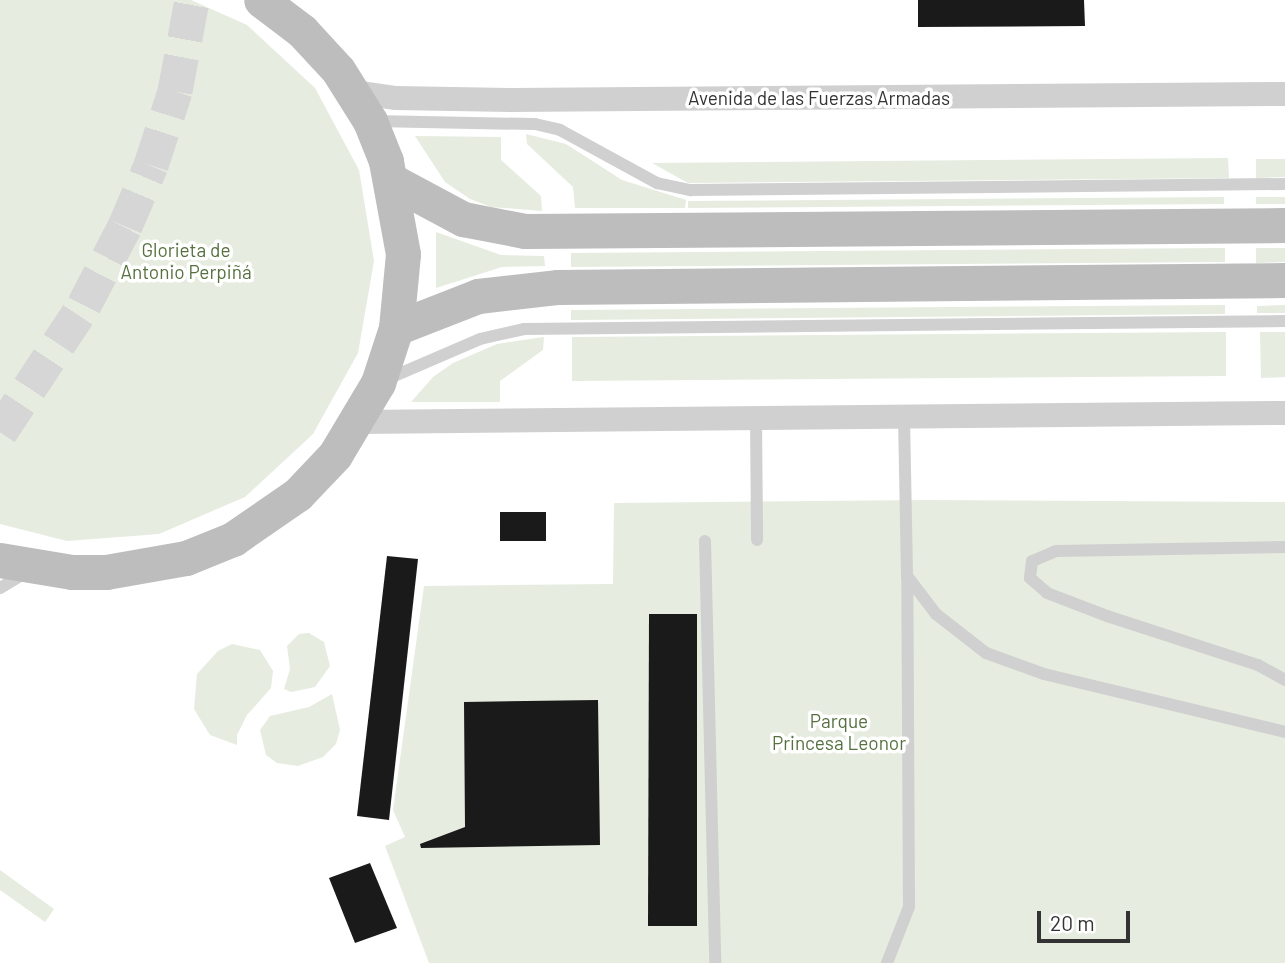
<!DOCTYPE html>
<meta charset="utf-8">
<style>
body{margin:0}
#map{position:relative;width:1285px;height:963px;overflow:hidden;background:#fff;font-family:Barlow,sans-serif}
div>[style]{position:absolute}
.green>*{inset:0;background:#e6ecdf}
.building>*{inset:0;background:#1a1a1a}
.secondary-tunnel>*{height:35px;margin-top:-17.5px;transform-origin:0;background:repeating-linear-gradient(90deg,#d6d6d6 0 35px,transparent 0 53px)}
.lane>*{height:12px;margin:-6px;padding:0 6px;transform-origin:6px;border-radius:6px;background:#d0d0d0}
.street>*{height:24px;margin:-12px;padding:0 12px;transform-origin:12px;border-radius:12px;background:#d0d0d0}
.secondary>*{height:35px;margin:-17.5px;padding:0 17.5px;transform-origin:17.5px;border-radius:17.5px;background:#bdbdbd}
span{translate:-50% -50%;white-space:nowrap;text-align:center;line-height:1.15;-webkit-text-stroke:7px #fff;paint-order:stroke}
.street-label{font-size:19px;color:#333}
.park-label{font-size:19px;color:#56703f}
.scale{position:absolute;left:1037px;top:911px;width:93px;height:32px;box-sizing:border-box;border:4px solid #333;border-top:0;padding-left:9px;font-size:21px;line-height:24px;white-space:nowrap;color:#333;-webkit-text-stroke:5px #fff;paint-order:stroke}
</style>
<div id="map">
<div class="green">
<i style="clip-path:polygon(0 0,191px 0,247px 25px,315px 88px,359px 170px,374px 261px,358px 353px,313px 434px,245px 497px,159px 534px,67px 541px,0 524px)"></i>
<i style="clip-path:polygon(526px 134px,566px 144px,622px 180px,686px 200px,685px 208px,575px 208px,573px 187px,527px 144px)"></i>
<i style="clip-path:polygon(415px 136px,501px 137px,501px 160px,541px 196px,542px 211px,491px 207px,470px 199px,445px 182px)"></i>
<i style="clip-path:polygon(1228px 158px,1229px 178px,688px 183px,652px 163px)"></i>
<i style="clip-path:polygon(1256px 159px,1285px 159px,1285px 177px,1256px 178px)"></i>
<i style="clip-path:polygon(1224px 197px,1224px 204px,688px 208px,688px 201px)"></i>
<i style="clip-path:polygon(1256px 197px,1285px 197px,1285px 204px,1256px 204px)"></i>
<i style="clip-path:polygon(436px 232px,501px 255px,544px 256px,545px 266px,502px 267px,436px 288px)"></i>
<i style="clip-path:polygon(1225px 248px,1225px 262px,571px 267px,571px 253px)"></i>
<i style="clip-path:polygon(1256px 248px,1285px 248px,1285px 262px,1256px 263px)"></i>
<i style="clip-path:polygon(1225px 305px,1225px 314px,571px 320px,571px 310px)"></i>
<i style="clip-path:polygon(1285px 305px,1285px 313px,1257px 313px,1257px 306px)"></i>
<i style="clip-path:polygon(1226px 332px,1226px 376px,572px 381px,572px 337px)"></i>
<i style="clip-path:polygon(1260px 332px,1285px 332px,1285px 377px,1261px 378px)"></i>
<i style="clip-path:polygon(544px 337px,543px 350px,500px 381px,500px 402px,411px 402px,433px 377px,453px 363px,497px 344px)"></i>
<i style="clip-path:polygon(924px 500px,1285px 502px,1285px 963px,429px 963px,385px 846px,405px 837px,393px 810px,424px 586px,613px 584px,614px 503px)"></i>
<i style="clip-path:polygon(309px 633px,324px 642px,330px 666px,315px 687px,291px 692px,284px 689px,290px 669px,287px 646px,299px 634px)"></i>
<i style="clip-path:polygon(232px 644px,260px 650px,273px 671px,271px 688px,247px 715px,237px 735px,237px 745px,210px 735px,194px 709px,197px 674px,218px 651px)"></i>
<i style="clip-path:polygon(332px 694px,340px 730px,336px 744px,323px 757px,298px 766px,277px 763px,266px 755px,260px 730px,270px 716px,309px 707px)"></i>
<i style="clip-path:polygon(0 870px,54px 909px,45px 922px,0 890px)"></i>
</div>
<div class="building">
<i style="clip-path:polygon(918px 0,1084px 0,1085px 26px,918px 27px)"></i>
<i style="clip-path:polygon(500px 512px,546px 512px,546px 541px,500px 541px)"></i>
<i style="clip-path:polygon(387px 556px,418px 559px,389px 820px,357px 816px)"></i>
<i style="clip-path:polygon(649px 614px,697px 614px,697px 926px,648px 926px)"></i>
<i style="clip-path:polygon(598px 700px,600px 845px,421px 848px,420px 844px,465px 827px,464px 702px)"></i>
<i style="clip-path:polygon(370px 863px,397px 928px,355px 943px,329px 878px)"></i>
</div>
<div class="secondary-tunnel">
<i style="left:0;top:432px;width:152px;rotate:-56.5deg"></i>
<i style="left:84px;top:305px;width:89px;rotate:-62.6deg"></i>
<i style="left:125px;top:226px;width:66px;rotate:-66.9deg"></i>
<i style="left:151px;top:165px;width:78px;rotate:-72deg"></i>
<i style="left:175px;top:91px;width:93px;rotate:-79.4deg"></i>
</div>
<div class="lane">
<i style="left:373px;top:121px;width:162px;rotate:1.1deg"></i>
<i style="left:535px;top:124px;width:26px;rotate:13deg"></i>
<i style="left:560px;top:130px;width:111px;rotate:28.7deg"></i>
<i style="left:657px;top:183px;width:35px;rotate:12deg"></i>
<i style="left:691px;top:190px;width:594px;rotate:-0.58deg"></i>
<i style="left:385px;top:380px;width:103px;rotate:-23.3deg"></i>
<i style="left:480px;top:339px;width:45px;rotate:-12.8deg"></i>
<i style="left:524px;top:329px;width:761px;rotate:-0.6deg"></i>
<i style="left:756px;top:417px;width:123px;rotate:89.5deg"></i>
<i style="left:904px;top:417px;width:159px;rotate:88.9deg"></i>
<i style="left:907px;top:576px;width:48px;rotate:52.7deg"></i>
<i style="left:936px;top:614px;width:63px;rotate:38deg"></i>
<i style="left:986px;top:653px;width:62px;rotate:19.9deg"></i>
<i style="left:1044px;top:674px;width:248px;rotate:13.5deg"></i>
<i style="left:705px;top:541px;width:422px;rotate:88.6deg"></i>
<i style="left:1285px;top:547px;width:229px;rotate:179deg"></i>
<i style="left:1056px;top:551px;width:26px;rotate:157deg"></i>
<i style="left:1032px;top:561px;width:17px;rotate:97deg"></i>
<i style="left:1030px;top:578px;width:23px;rotate:41deg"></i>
<i style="left:1047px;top:593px;width:64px;rotate:21deg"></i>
<i style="left:1107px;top:616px;width:159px;rotate:18deg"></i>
<i style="left:1258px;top:665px;width:31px;rotate:29deg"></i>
<i style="left:0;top:588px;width:31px;rotate:-31deg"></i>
<i style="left:887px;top:963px;width:60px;rotate:-68.6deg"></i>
<i style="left:909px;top:907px;width:331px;rotate:-90.3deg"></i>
</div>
<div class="street">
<i style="left:353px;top:92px;width:42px;rotate:8.1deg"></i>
<i style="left:395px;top:98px;width:118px;rotate:1deg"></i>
<i style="left:513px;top:100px;width:772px;rotate:-0.45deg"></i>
<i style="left:358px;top:422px;width:927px;rotate:-0.56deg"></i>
</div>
<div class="secondary">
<i style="left:392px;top:181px;width:81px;rotate:28.2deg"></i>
<i style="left:463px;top:219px;width:63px;rotate:11deg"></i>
<i style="left:525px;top:231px;width:760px;rotate:-0.45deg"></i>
<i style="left:396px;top:328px;width:88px;rotate:-21.3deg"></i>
<i style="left:478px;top:296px;width:81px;rotate:-6.4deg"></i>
<i style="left:558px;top:287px;width:727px;rotate:-0.55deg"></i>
<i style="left:0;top:560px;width:73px;rotate:9.5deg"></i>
<i style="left:72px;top:572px;width:34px"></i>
<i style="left:106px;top:572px;width:81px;rotate:-9.9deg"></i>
<i style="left:186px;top:558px;width:51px;rotate:-22deg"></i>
<i style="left:233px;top:539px;width:79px;rotate:-34.7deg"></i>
<i style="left:298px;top:494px;width:54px;rotate:-46.5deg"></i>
<i style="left:335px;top:455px;width:84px;rotate:-59.2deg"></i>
<i style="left:378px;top:383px;width:58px;rotate:-71.9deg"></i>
<i style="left:396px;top:328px;width:74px;rotate:-84.6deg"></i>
<i style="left:403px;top:254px;width:95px;rotate:-100.4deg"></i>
<i style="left:386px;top:161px;width:43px;rotate:-111.8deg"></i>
<i style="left:370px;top:121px;width:60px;rotate:-122.1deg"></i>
<i style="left:338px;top:70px;width:53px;rotate:-132.7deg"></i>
<i style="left:302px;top:31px;width:51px;rotate:-142.9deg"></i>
</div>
<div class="street-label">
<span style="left:819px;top:98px">Avenida de las Fuerzas Armadas</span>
</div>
<div class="park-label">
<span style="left:186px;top:261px">Glorieta de<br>Antonio Perpiñá</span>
<span style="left:839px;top:732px">Parque<br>Princesa Leonor</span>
</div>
<div class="scale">20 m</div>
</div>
